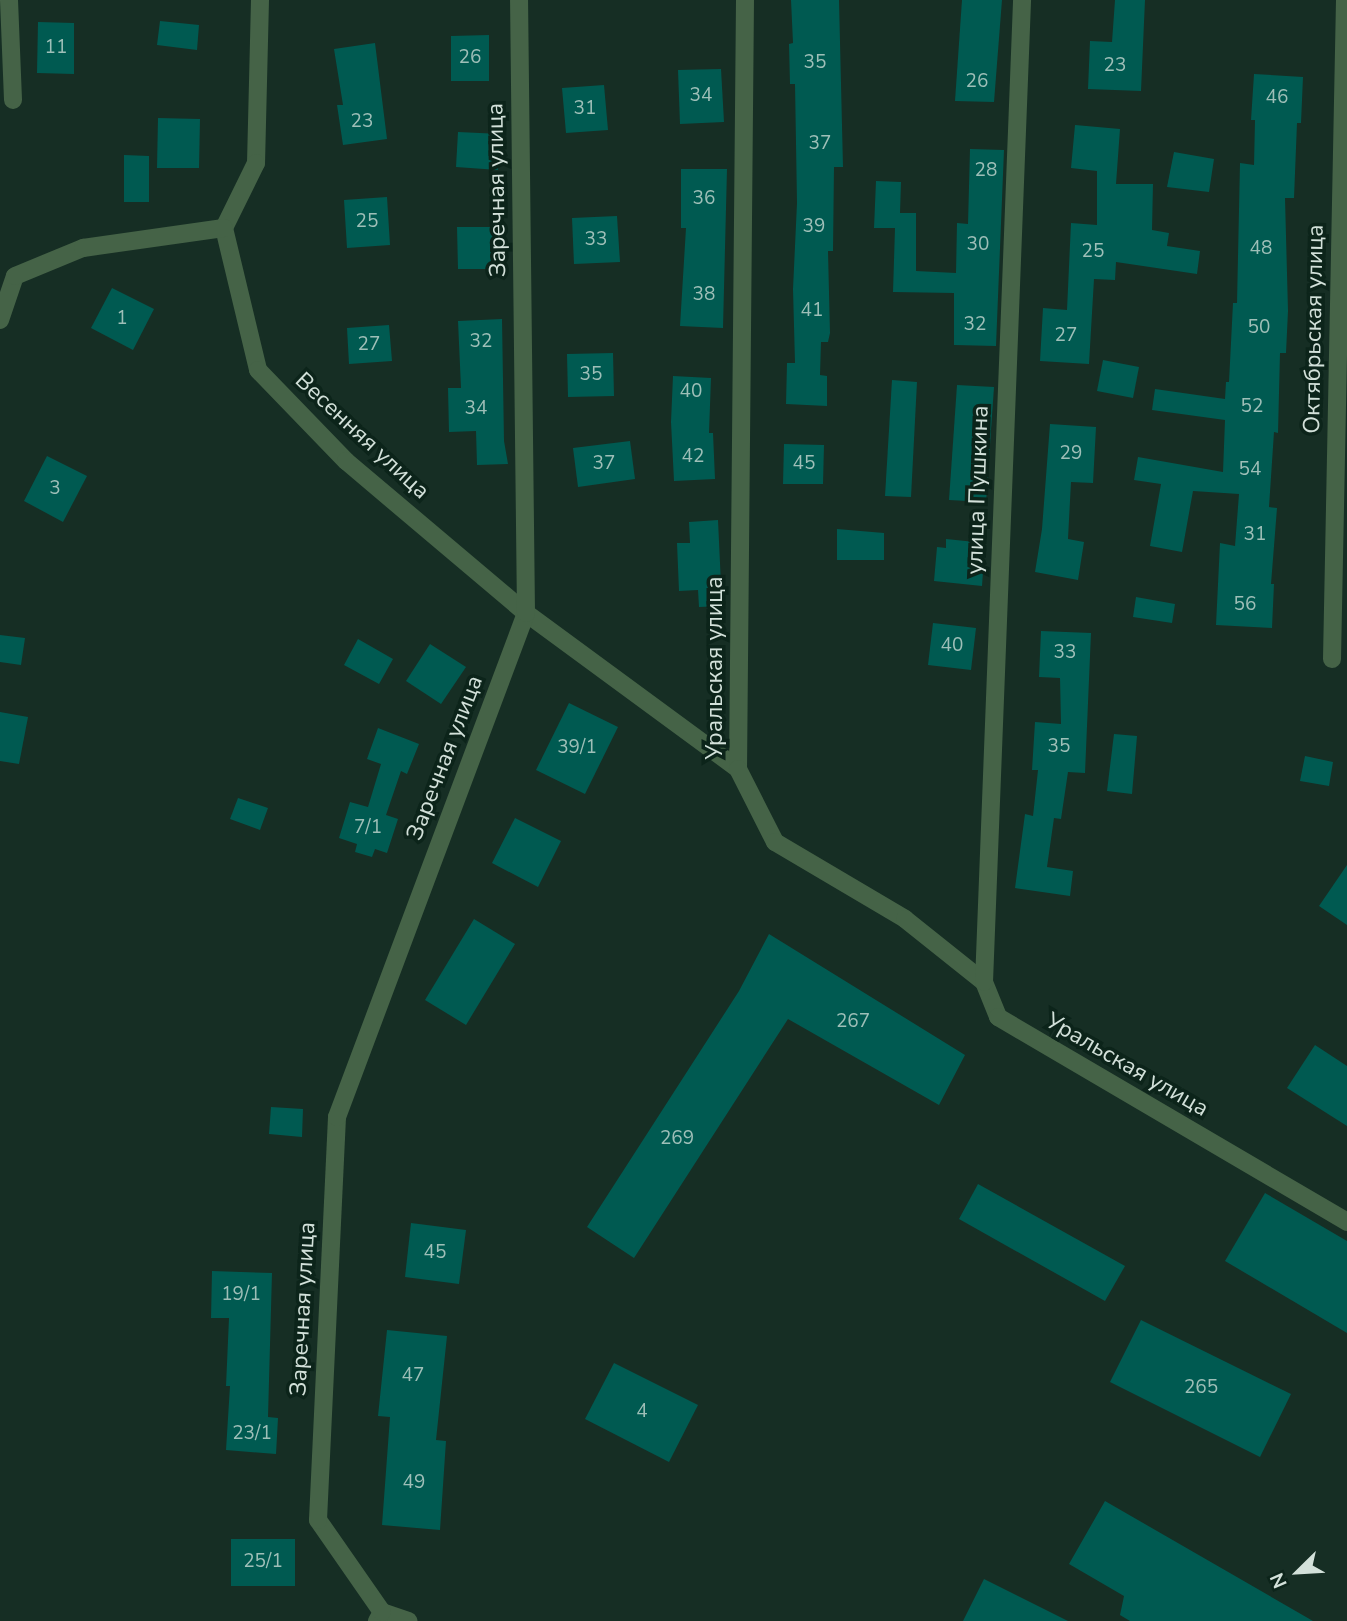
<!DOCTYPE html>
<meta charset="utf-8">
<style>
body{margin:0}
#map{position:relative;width:1347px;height:1621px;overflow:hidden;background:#162e24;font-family:"Nunito Sans",sans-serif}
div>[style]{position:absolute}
.building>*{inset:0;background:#005a51}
.minor>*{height:18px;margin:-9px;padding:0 9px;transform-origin:9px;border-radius:9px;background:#456347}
span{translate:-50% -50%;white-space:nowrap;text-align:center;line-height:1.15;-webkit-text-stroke:7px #0c241a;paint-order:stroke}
.number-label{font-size:19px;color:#9ebfb8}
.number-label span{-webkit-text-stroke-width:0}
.street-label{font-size:23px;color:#d3e1da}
.north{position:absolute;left:1263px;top:1537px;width:70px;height:70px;-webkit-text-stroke:5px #0c241a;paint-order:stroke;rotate:246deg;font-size:19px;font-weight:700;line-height:28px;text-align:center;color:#d3e1da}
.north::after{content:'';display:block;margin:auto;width:24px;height:32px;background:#d3e1da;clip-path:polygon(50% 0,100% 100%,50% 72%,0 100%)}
</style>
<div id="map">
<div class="building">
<i style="clip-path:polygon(791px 0,839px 0,843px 167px,834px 167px,833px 251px,828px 251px,830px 333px,828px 342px,821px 342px,820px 375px,827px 376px,827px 406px,786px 404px,787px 363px,795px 363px,793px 289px,797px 203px,795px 84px,790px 84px,789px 44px,793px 43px)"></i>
<i style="clip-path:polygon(962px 0,1002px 0,994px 102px,955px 101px)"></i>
<i style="clip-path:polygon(1115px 0,1145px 0,1141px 91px,1088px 89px,1090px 41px,1112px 42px)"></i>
<i style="clip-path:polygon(160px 21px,199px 25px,197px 50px,157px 45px)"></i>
<i style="clip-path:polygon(38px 22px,74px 23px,74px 74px,37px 73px)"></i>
<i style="clip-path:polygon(489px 35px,489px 81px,451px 81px,451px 36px)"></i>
<i style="clip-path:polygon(375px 43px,387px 139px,343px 145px,337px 105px,343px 105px,334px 49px)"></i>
<i style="clip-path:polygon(721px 69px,724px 122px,680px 124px,678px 70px)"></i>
<i style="clip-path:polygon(1254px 74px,1303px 77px,1301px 123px,1297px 123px,1294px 198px,1285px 198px,1288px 311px,1286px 353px,1280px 353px,1278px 433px,1274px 432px,1269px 507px,1277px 508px,1271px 584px,1274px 584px,1272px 628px,1216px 625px,1220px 543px,1235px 546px,1239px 494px,1193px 491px,1182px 552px,1150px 546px,1161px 484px,1134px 480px,1138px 457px,1223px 472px,1225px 420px,1152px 410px,1155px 389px,1225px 399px,1226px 382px,1229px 382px,1233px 303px,1237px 303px,1240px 163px,1254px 165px,1255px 120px,1251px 120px)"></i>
<i style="clip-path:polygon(604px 85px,608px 130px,566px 133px,562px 88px)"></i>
<i style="clip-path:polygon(158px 118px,200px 119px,199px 168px,157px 168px)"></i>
<i style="clip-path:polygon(1075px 125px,1120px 129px,1116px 184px,1153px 184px,1152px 230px,1169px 233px,1167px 246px,1200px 251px,1197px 274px,1116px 262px,1115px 280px,1094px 279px,1089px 364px,1040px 361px,1043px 308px,1067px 310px,1071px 223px,1097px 225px,1097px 171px,1071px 168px)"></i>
<i style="clip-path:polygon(458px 132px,501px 134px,498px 170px,456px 167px)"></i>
<i style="clip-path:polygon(970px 149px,1004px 150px,996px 346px,954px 345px,954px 293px,893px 292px,895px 228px,874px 228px,876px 181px,901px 182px,900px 213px,916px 213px,916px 271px,956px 273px,957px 223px,968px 224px)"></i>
<i style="clip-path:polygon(1174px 152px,1214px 159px,1209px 192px,1167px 187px)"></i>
<i style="clip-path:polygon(124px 155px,149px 156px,149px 202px,124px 202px)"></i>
<i style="clip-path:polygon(681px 169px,727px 169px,723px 328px,680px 326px,686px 228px,681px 228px)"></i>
<i style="clip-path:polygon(387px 197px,390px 245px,347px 248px,344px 200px)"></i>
<i style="clip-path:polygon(617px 216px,620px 262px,574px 264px,572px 218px)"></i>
<i style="clip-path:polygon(457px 227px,500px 227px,501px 269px,458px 269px)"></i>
<i style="clip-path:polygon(112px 288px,154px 309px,133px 350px,91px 328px)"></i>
<i style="clip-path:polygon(502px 319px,504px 441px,508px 464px,477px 465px,476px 431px,449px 432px,448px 388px,461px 388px,458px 321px)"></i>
<i style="clip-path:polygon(389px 325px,392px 361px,349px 364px,347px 328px)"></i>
<i style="clip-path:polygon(613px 353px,614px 396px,568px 397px,567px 354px)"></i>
<i style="clip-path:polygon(1103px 360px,1139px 367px,1133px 398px,1097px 391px)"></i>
<i style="clip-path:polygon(673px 376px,711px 378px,709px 433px,713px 433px,715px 479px,674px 481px,671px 422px)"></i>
<i style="clip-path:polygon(892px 380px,917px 382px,911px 497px,885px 496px)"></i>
<i style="clip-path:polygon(957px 385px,994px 387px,986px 502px,949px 500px)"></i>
<i style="clip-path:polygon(1050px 424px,1096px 427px,1093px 483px,1071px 482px,1068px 539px,1084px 542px,1078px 580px,1035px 572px,1042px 529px)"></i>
<i style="clip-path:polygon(630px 441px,635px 479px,578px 487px,573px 448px)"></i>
<i style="clip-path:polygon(784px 444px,824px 445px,823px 484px,783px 484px)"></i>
<i style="clip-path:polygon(47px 456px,87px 476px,63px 522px,24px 501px)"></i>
<i style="clip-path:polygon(718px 520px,722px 606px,699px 607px,698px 590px,679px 591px,677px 543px,690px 543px,689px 522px)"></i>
<i style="clip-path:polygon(837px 529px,884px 533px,884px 560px,837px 560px)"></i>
<i style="clip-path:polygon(946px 539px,985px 543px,982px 586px,934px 581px,937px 547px,946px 548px)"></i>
<i style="clip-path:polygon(1136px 597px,1175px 604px,1172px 623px,1133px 617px)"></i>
<i style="clip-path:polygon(933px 623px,976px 628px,971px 670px,928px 665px)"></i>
<i style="clip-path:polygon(1041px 631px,1091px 633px,1085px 773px,1068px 772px,1061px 819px,1054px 818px,1047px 867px,1073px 871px,1070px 896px,1015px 888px,1025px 814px,1033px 816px,1038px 770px,1032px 770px,1035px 722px,1061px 724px,1060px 678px,1039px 677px)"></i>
<i style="clip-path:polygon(0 635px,25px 638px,21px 665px,0 662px)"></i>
<i style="clip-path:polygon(358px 639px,393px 659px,379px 684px,344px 665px)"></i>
<i style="clip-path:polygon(430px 644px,466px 667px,441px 704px,406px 681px)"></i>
<i style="clip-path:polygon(569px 703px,618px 727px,585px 794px,536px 770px)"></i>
<i style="clip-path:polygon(0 712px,28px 717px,19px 764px,0 761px)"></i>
<i style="clip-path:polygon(378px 728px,419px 744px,407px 774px,401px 771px,386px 815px,398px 819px,387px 853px,375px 849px,372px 857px,355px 852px,357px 844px,339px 838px,350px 802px,368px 807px,381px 764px,367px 759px)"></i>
<i style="clip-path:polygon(1114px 734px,1137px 736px,1132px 794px,1107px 791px)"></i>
<i style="clip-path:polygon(1305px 756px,1333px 762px,1329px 786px,1300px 781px)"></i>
<i style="clip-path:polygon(238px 798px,268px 808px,260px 830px,230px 819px)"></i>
<i style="clip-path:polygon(515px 818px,561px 841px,538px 887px,492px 863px)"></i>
<i style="clip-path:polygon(1347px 865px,1347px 925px,1319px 906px)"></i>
<i style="clip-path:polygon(474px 919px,515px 944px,466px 1025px,425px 1000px)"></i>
<i style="clip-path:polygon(769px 934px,965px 1055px,939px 1105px,788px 1019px,634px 1258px,587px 1227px,739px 991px)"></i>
<i style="clip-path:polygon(1315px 1045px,1347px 1066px,1347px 1126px,1287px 1088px)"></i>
<i style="clip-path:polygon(271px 1107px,303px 1109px,302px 1137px,269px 1134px)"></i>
<i style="clip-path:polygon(978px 1184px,1125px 1266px,1105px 1301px,959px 1219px)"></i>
<i style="clip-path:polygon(1265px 1193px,1347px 1241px,1347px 1333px,1225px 1261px)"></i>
<i style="clip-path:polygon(411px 1223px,466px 1230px,459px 1284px,405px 1277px)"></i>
<i style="clip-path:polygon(212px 1271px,272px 1273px,268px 1417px,278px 1418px,276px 1454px,226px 1450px,230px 1386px,226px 1386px,229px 1318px,211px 1318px)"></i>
<i style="clip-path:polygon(1141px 1320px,1291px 1394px,1260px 1457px,1110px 1382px)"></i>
<i style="clip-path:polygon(387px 1330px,447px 1336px,436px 1440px,446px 1441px,440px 1530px,382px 1525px,390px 1417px,378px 1416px)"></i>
<i style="clip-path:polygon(614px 1363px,698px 1405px,669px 1462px,585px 1419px)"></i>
<i style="clip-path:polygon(1105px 1501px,1313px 1621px,1130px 1621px,1120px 1615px,1124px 1596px,1069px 1564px)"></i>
<i style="clip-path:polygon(231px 1539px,295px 1539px,295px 1586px,231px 1586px)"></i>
<i style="clip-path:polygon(984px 1579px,1068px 1621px,963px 1621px)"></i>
</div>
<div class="minor">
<i style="left:9px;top:0;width:100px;rotate:87.7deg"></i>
<i style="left:260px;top:0;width:163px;rotate:91.4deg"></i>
<i style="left:256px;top:163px;width:72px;rotate:116.2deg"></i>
<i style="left:224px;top:228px;width:146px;rotate:76.5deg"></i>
<i style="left:258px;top:370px;width:127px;rotate:46deg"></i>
<i style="left:346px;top:461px;width:236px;rotate:40.2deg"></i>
<i style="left:526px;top:613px;width:263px;rotate:36.3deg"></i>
<i style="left:745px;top:0;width:769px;rotate:90.52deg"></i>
<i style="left:738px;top:769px;width:82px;rotate:63.1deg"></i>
<i style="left:775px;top:842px;width:151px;rotate:30.6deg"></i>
<i style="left:905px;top:919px;width:101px;rotate:38.6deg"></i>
<i style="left:984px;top:982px;width:38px;rotate:68deg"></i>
<i style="left:998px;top:1017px;width:405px;rotate:30.4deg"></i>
<i style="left:0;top:320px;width:46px;rotate:-71.2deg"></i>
<i style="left:15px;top:276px;width:74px;rotate:-22.4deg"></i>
<i style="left:83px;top:248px;width:142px;rotate:-8.1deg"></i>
<i style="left:1332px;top:659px;width:659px;rotate:-88.87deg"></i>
<i style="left:984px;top:982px;width:983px;rotate:-87.78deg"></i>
<i style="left:382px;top:1612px;width:28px;rotate:19deg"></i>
<i style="left:377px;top:1621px;width:10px;rotate:-61deg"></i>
<i style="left:382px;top:1612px;width:112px;rotate:-124.8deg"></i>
<i style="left:318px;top:1520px;width:403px;rotate:-87.3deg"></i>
<i style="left:337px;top:1117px;width:538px;rotate:-69.44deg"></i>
<i style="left:526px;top:613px;width:613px;rotate:-90.65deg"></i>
</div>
<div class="number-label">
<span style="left:56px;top:48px">11</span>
<span style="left:470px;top:58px">26</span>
<span style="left:815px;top:63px">35</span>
<span style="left:1115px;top:66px">23</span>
<span style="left:977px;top:82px">26</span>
<span style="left:701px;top:96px">34</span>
<span style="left:1277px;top:98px">46</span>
<span style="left:585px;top:109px">31</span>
<span style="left:362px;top:122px">23</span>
<span style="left:820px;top:144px">37</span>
<span style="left:986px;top:171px">28</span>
<span style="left:704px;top:199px">36</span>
<span style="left:367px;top:222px">25</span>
<span style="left:814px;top:227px">39</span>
<span style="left:596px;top:240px">33</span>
<span style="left:978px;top:245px">30</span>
<span style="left:1261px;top:249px">48</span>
<span style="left:1093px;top:252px">25</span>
<span style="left:704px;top:295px">38</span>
<span style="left:812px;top:311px">41</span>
<span style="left:122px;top:319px">1</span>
<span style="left:975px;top:325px">32</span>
<span style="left:1259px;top:328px">50</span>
<span style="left:1066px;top:336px">27</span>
<span style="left:481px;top:342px">32</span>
<span style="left:369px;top:345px">27</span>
<span style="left:591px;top:375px">35</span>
<span style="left:691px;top:392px">40</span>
<span style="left:1252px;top:407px">52</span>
<span style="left:476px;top:409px">34</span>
<span style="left:1071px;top:454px">29</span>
<span style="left:693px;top:457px">42</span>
<span style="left:604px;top:464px">37</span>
<span style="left:804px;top:464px">45</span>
<span style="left:1250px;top:470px">54</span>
<span style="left:55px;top:489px">3</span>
<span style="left:1255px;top:535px">31</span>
<span style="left:1245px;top:605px">56</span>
<span style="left:952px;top:646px">40</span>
<span style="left:1065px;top:653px">33</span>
<span style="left:1059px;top:747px">35</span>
<span style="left:577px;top:748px">39/1</span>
<span style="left:368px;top:828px">7/1</span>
<span style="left:853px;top:1022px">267</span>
<span style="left:677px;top:1139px">269</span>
<span style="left:435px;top:1253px">45</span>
<span style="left:241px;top:1295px">19/1</span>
<span style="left:413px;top:1376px">47</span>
<span style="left:1201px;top:1388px">265</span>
<span style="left:642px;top:1412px">4</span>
<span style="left:252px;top:1434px">23/1</span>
<span style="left:414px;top:1483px">49</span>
<span style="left:263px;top:1562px">25/1</span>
</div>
<div class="street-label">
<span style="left:497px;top:190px;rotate:-91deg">Заречная улица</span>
<span style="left:1314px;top:329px;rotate:-89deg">Октябрьская улица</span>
<span style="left:362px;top:436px;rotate:43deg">Весенняя улица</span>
<span style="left:978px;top:490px;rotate:-88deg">улица Пушкина</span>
<span style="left:715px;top:668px;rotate:-90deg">Уральская улица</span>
<span style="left:445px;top:758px;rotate:-69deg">Заречная улица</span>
<span style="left:1127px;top:1065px;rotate:30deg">Уральская улица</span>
<span style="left:303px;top:1309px;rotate:-87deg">Заречная улица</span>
</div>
<div class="north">N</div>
</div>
